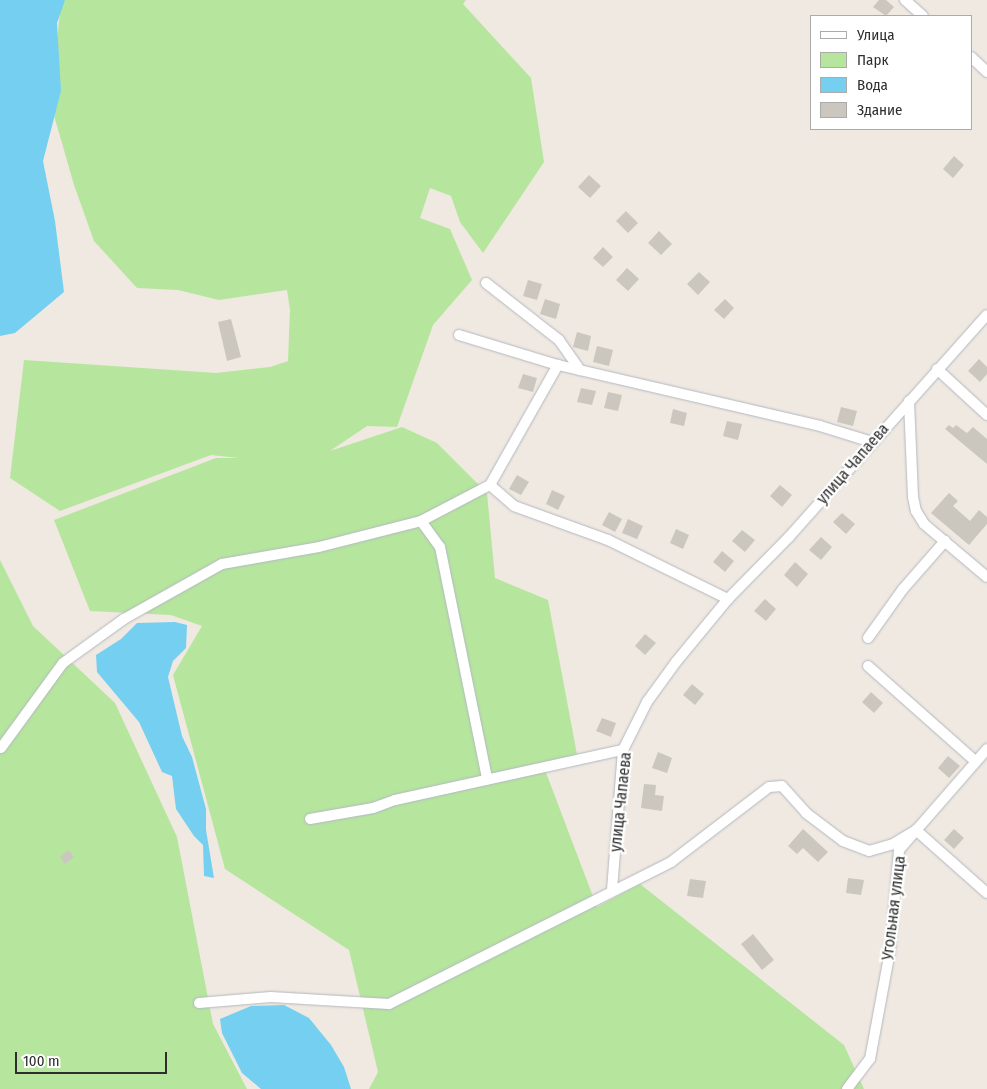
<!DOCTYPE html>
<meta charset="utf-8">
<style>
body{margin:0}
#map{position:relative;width:987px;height:1089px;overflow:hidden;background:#efe9e1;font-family:"Fira Sans Condensed",sans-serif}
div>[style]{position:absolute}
.green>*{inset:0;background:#b6e59e}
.water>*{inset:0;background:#75cff0}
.building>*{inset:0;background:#cbc7bf}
.roads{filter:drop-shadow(0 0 1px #b4b7c1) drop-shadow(0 0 1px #b4b7c1)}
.minor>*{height:10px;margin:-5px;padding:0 5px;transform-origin:5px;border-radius:5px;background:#fff}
span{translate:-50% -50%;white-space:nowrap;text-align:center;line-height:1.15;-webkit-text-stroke:4.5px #fff;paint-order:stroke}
.street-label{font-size:16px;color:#2e2e2e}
.legend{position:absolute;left:810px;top:15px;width:162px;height:115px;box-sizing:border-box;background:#fff;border:1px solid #ababab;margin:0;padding:6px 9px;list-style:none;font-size:15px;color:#2e2e2e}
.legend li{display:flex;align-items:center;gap:10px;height:25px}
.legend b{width:25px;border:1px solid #ababab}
.scale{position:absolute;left:15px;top:1052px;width:152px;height:22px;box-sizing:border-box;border:2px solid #2e2e2e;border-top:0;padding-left:6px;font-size:15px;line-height:18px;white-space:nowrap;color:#2e2e2e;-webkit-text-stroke:4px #fff;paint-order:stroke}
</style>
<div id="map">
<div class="green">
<i style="clip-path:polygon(61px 0,466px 0,463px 4px,531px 78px,544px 162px,483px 253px,460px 222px,451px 196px,430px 188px,420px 218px,450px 229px,472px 280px,433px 325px,397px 427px,367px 426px,330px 451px,402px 427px,437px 443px,487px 493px,495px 578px,548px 600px,579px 765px,545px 770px,597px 907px,640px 884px,844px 1045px,864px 1089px,369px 1089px,378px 1072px,349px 950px,225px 869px,173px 675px,202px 626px,171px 615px,90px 611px,54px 520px,216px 458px,239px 458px,211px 455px,60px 511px,10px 478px,24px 360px,216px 373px,270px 367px,288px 361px,290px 310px,287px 290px,219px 300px,178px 290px,137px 288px,94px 241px,74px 185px,51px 105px)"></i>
<i style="clip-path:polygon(0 560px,33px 626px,115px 703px,177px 837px,213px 1024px,247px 1089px,0 1089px)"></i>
</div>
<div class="water">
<i style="clip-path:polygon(0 0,65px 0,57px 23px,61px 91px,43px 161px,55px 221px,64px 292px,15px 333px,0 336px)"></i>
<i style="clip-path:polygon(175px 622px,187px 625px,186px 648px,173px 661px,168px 677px,182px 736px,192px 757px,206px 809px,206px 830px,214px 878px,204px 876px,203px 845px,194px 836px,176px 809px,172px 776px,162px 772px,139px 722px,97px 672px,96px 655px,121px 639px,137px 623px)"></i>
<i style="clip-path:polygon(284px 1005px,309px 1018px,331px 1045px,344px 1067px,351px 1089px,261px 1089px,242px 1073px,222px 1033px,220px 1019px,251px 1006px)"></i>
</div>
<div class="building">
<i style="clip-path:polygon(879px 0,886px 0,894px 7px,886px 16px,873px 7px)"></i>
<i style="clip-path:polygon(954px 156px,964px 165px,953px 178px,943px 169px)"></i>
<i style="clip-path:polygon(589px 175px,601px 186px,590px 198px,578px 187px)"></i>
<i style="clip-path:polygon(626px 211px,638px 223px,628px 233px,616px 221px)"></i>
<i style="clip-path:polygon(659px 231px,672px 244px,661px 255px,648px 243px)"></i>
<i style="clip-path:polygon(603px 247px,613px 257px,603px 267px,593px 258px)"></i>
<i style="clip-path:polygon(627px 268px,639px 279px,628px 291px,616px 280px)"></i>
<i style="clip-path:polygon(699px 272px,710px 282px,698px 295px,687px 284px)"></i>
<i style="clip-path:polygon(528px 280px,542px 284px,537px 300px,523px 296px)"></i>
<i style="clip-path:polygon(545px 299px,560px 304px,556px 319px,540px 314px)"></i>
<i style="clip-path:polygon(725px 299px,734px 308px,724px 319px,714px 310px)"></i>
<i style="clip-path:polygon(231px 319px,241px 357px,227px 361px,218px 322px)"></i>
<i style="clip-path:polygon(577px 332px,591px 336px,588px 351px,573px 347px)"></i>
<i style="clip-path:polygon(597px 346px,613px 350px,609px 366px,593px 362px)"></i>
<i style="clip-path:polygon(979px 359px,987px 367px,987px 374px,980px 382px,968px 371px)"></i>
<i style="clip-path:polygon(523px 374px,537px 378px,533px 392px,518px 388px)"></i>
<i style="clip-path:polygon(581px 388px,596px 391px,592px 405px,577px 402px)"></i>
<i style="clip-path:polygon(608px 392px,622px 395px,618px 411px,604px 408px)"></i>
<i style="clip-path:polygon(841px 407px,857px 411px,853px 426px,837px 422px)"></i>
<i style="clip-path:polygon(673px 409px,687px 413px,684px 426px,670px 423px)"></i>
<i style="clip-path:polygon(727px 421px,742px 424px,738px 440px,723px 436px)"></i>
<i style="clip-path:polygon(949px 425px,953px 428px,956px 425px,967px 433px,973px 427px,987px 439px,987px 464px,945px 429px)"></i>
<i style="clip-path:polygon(517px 475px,529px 482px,521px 495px,509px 489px)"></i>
<i style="clip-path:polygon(780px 485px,792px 495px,782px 507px,770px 496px)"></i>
<i style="clip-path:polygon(552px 490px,565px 496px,558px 510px,546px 504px)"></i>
<i style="clip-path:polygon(949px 493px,958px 501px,953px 506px,970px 521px,979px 510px,987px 517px,987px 524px,969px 545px,931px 513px)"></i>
<i style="clip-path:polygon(609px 512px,622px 519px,615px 532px,602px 525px)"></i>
<i style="clip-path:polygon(842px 513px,855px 524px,846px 534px,833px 522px)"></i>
<i style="clip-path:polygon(628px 519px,643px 526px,637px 539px,622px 533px)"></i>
<i style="clip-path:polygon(676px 529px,689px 535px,683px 549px,670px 543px)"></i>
<i style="clip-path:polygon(742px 530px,755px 540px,745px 552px,732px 541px)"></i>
<i style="clip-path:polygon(821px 537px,832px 547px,821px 560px,809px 550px)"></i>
<i style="clip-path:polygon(722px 551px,734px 561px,725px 572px,713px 562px)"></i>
<i style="clip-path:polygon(795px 562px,808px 574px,797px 587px,784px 575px)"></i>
<i style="clip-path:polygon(765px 599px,776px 609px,766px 621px,754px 611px)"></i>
<i style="clip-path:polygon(645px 634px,656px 643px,645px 655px,635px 646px)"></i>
<i style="clip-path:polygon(692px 684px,704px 694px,695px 705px,683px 695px)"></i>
<i style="clip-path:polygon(871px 692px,883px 703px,874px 713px,862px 702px)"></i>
<i style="clip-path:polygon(602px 718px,616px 723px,611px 737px,596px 731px)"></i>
<i style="clip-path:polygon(658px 752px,672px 758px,667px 773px,652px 768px)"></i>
<i style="clip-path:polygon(948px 756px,960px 766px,949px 778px,938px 768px)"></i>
<i style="clip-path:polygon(644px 784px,656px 785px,655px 795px,664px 796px,662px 811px,641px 808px)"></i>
<i style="clip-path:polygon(803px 829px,828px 852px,818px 862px,803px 848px,797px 854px,788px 846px)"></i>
<i style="clip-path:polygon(954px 829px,964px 838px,954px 849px,944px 840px)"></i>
<i style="clip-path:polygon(69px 850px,74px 857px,65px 864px,60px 857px)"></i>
<i style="clip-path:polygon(848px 878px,864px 880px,861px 895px,846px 893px)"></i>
<i style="clip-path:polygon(690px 879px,706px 881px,703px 898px,687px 896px)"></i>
<i style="clip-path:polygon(753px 934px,774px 960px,762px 970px,741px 944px)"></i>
</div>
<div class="roads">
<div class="minor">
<i style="left:905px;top:0;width:24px;rotate:42deg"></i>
<i style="left:971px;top:57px;width:22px;rotate:43deg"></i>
<i style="left:486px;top:283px;width:93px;rotate:38deg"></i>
<i style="left:559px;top:340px;width:37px;rotate:55deg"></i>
<i style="left:459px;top:335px;width:103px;rotate:16.9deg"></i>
<i style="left:558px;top:365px;width:269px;rotate:13.1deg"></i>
<i style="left:820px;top:426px;width:54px;rotate:17.1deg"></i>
<i style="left:937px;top:369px;width:68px;rotate:42.6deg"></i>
<i style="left:909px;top:401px;width:96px;rotate:87.6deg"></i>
<i style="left:913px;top:497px;width:14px;rotate:78deg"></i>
<i style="left:916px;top:511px;width:15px;rotate:58deg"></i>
<i style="left:924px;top:524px;width:82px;rotate:40.1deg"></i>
<i style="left:490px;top:485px;width:32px;rotate:41deg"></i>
<i style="left:514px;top:506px;width:100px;rotate:19.9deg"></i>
<i style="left:608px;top:540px;width:134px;rotate:26.2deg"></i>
<i style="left:421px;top:521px;width:32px;rotate:54deg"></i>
<i style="left:440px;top:547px;width:237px;rotate:78.5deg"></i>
<i style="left:868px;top:638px;width:60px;rotate:-54.5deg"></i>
<i style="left:903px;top:589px;width:64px;rotate:-48.8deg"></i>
<i style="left:868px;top:666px;width:144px;rotate:41.6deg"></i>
<i style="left:1px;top:748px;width:105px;rotate:-53.9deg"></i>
<i style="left:63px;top:663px;width:75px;rotate:-35.8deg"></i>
<i style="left:124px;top:619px;width:112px;rotate:-29.3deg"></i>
<i style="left:222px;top:564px;width:98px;rotate:-9.9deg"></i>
<i style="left:319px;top:547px;width:105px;rotate:-14.3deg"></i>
<i style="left:421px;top:521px;width:78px;rotate:-27.6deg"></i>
<i style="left:490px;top:485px;width:138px;rotate:-60.5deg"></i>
<i style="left:310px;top:819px;width:64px;rotate:-9.9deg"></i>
<i style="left:373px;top:808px;width:23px;rotate:-20deg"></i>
<i style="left:395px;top:800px;width:233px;rotate:-12.4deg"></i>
<i style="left:612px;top:890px;width:140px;rotate:-85.5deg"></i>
<i style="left:623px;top:750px;width:54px;rotate:-63.4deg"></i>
<i style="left:647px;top:702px;width:49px;rotate:-54.1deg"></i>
<i style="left:676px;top:662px;width:82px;rotate:-50.5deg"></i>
<i style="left:728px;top:599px;width:87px;rotate:-45.5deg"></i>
<i style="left:789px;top:537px;width:297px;rotate:-48.3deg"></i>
<i style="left:199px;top:1003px;width:72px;rotate:-4.8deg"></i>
<i style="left:271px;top:997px;width:118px;rotate:3.4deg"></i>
<i style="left:389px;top:1004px;width:316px;rotate:-26.7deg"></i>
<i style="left:671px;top:862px;width:123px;rotate:-37.4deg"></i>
<i style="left:769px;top:787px;width:13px;rotate:-4deg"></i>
<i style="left:782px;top:786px;width:36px;rotate:48deg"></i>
<i style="left:806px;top:813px;width:46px;rotate:37.1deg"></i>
<i style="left:843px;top:841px;width:28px;rotate:21deg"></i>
<i style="left:869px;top:851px;width:25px;rotate:-16deg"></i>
<i style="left:893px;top:844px;width:27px;rotate:-31deg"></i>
<i style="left:916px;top:830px;width:95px;rotate:41.6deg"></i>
<i style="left:847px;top:1089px;width:38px;rotate:-53deg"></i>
<i style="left:870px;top:1059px;width:110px;rotate:-79.5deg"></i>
<i style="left:890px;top:951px;width:101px;rotate:-84.9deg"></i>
<i style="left:899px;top:850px;width:134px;rotate:-48.9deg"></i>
</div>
</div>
<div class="street-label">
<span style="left:853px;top:464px;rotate:-49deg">улица Чапаева</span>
<span style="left:621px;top:802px;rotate:-84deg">улица Чапаева</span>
<span style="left:894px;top:908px;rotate:-83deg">Угольная улица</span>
</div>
<ul class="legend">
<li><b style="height:6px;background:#fff"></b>Улица</li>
<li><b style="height:14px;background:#b6e59e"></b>Парк</li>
<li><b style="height:14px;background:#75cff0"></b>Вода</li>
<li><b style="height:14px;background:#cbc7bf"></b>Здание</li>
</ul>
<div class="scale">100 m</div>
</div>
